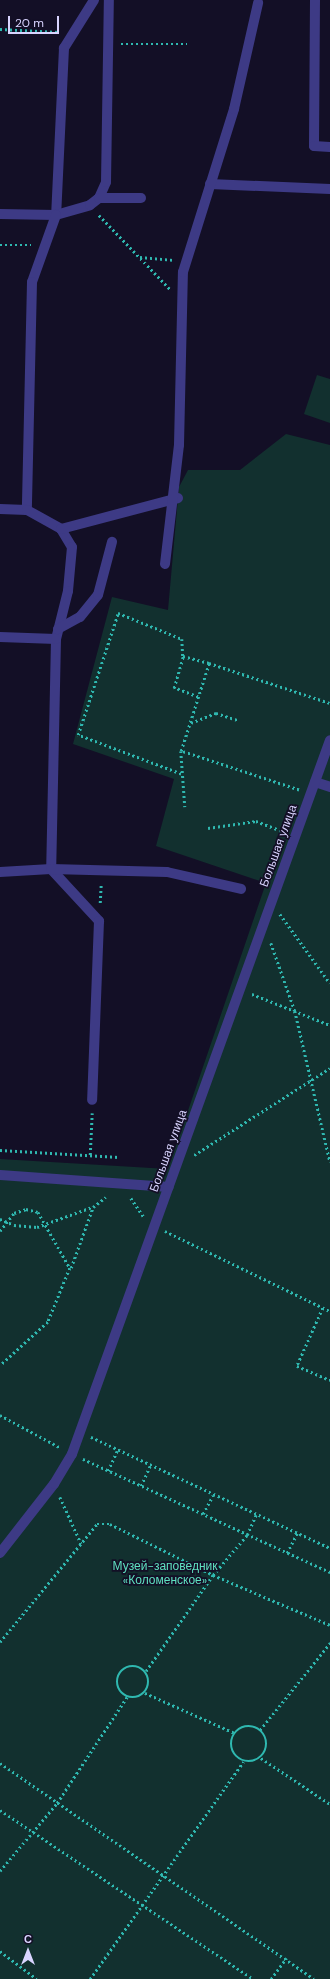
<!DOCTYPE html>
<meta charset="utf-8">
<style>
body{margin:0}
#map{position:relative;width:330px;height:1979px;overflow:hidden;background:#130f26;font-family:"DM Sans",sans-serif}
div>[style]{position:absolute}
.green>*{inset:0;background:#12302f}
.path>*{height:2.5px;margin-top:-1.25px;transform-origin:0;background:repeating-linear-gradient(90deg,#2fb8b0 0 2px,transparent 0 5px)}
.path>.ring{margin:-1.25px;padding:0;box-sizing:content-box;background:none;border:2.5px solid #2fb8b0;border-radius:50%}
.service>*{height:10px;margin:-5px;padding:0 5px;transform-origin:5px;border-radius:5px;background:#3d3a85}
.pedestrian>*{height:10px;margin:-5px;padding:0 5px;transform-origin:5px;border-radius:5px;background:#3d3a85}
span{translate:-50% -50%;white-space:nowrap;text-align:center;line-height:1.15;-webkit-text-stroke:3.5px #130f26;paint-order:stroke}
.street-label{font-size:12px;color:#d9d4ff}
.park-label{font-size:12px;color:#5fe0c0}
.north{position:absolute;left:8px;top:1931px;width:40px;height:40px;-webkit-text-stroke:3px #130f26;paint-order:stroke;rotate:0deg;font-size:11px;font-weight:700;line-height:16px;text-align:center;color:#d9d4ff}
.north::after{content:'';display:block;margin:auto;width:14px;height:18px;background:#d9d4ff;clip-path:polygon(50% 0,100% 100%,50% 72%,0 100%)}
.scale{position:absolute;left:8px;top:16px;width:51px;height:18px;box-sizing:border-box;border:2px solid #d9d4ff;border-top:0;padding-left:5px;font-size:12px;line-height:14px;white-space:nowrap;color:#d9d4ff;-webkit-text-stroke:3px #130f26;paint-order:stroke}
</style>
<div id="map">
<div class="green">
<i style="clip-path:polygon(317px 375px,330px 379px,330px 423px,304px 414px)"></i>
<i style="clip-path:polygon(286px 434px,330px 445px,330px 1979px,0 1979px,0 1159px,168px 1169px,266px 883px,156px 846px,174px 779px,73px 744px,112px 597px,168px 610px,179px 487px,188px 470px,240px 470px)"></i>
</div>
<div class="path">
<i style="left:0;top:29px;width:59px;rotate:2.9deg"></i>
<i style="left:121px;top:44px;width:66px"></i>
<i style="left:99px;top:215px;width:103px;rotate:46.2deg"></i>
<i style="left:0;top:245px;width:31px"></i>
<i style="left:140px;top:257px;width:33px;rotate:5deg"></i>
<i style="left:198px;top:697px;width:26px;rotate:-159deg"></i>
<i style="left:174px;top:688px;width:33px;rotate:-74deg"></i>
<i style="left:183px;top:656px;width:27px;rotate:15deg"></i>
<i style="left:191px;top:723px;width:27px;rotate:-22deg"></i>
<i style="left:216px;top:713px;width:23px;rotate:18deg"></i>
<i style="left:181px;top:751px;width:56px;rotate:85.9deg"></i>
<i style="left:181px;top:774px;width:110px;rotate:-159.3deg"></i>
<i style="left:78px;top:735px;width:128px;rotate:-71.8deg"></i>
<i style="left:118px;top:613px;width:69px;rotate:22.1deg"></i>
<i style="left:182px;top:639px;width:17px;rotate:87deg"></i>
<i style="left:299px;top:790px;width:124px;rotate:-161.7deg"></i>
<i style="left:181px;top:751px;width:92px;rotate:-72.3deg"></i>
<i style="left:209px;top:663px;width:127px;rotate:18.3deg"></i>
<i style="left:208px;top:828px;width:49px;rotate:-8.3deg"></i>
<i style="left:256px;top:821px;width:30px;rotate:21deg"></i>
<i style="left:100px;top:903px;width:19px;rotate:-87deg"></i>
<i style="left:280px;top:914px;width:85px;rotate:54.1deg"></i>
<i style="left:271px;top:943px;width:72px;rotate:70.6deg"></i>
<i style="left:295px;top:1011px;width:155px;rotate:76.9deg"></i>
<i style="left:252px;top:994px;width:84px;rotate:21.7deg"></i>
<i style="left:0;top:1150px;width:119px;rotate:3.4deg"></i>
<i style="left:90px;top:1155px;width:42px;rotate:-87.3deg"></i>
<i style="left:194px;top:1155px;width:161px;rotate:-32.6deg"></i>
<i style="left:131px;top:1198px;width:23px;rotate:56deg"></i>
<i style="left:0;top:1219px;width:15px;rotate:23deg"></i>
<i style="left:14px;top:1225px;width:23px;rotate:5deg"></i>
<i style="left:37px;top:1227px;width:59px;rotate:-20deg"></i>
<i style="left:0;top:1231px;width:23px;rotate:-52deg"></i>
<i style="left:14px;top:1213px;width:13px;rotate:-18deg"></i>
<i style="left:26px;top:1209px;width:12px;rotate:14deg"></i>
<i style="left:38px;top:1212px;width:64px;rotate:60.3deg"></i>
<i style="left:70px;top:1268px;width:58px;rotate:112.2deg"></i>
<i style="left:48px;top:1322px;width:65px;rotate:137.5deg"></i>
<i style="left:165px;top:1231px;width:183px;rotate:25.9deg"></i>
<i style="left:71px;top:1268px;width:65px;rotate:-70.2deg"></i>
<i style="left:93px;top:1207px;width:16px;rotate:-38deg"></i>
<i style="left:323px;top:1308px;width:64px;rotate:114.1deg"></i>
<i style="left:297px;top:1366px;width:36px;rotate:23deg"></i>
<i style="left:0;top:1415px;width:69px;rotate:28.4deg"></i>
<i style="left:91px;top:1437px;width:264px;rotate:24.9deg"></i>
<i style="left:83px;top:1459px;width:272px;rotate:24.6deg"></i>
<i style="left:108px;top:1471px;width:22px;rotate:-66deg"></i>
<i style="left:141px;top:1486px;width:22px;rotate:-66deg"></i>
<i style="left:60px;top:1497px;width:51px;rotate:65.5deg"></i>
<i style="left:203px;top:1514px;width:21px;rotate:-62deg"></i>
<i style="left:287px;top:1553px;width:22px;rotate:-63deg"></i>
<i style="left:0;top:1642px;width:153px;rotate:-50.6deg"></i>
<i style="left:97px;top:1524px;width:13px"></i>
<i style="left:110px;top:1524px;width:115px;rotate:26.3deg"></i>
<i style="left:213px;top:1575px;width:127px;rotate:23.1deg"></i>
<i class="ring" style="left:117px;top:1666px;width:29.5px;height:29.5px"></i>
<i style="left:146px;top:1671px;width:117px;rotate:-55.1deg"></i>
<i style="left:213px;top:1575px;width:52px;rotate:-49.6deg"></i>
<i style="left:247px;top:1535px;width:22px;rotate:-66deg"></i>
<i style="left:145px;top:1693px;width:98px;rotate:24deg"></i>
<i class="ring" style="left:231px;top:1726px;width:33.5px;height:33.5px"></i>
<i style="left:260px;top:1730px;width:112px;rotate:-51.2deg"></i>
<i style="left:261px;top:1758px;width:83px;rotate:33.7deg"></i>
<i style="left:0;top:1763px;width:381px;rotate:34.5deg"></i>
<i style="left:0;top:1810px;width:304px;rotate:33.7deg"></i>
<i style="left:0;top:1871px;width:89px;rotate:-50deg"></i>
<i style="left:57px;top:1803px;width:127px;rotate:-56.6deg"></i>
<i style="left:0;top:1951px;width:46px;rotate:37.1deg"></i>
<i style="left:90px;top:1979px;width:266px;rotate:-54.8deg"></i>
<i style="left:271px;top:1979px;width:26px;rotate:-54deg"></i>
</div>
<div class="service">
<i style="left:94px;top:0;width:57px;rotate:122deg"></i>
<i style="left:64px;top:48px;width:167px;rotate:92.7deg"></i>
<i style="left:56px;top:215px;width:35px;rotate:-16deg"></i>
<i style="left:90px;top:205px;width:11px;rotate:-38deg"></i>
<i style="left:99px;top:198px;width:17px;rotate:-66deg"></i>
<i style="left:106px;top:182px;width:182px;rotate:-89.1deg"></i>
<i style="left:315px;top:0;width:146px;rotate:90.4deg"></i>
<i style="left:314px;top:146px;width:16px;rotate:4deg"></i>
<i style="left:210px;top:184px;width:120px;rotate:2.4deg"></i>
<i style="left:99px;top:198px;width:42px"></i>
<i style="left:0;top:214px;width:56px;rotate:1deg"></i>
<i style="left:56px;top:215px;width:71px;rotate:109.7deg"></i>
<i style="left:32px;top:282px;width:228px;rotate:91.3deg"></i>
<i style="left:27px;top:510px;width:27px;rotate:-178deg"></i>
<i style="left:27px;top:510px;width:39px;rotate:29deg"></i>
<i style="left:61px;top:529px;width:21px;rotate:59deg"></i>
<i style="left:72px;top:547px;width:44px;rotate:95.2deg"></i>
<i style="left:68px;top:591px;width:49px;rotate:104deg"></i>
<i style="left:56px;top:639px;width:230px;rotate:91.2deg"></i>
<i style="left:51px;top:869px;width:71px;rotate:47.3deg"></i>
<i style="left:99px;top:921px;width:179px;rotate:92.2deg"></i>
<i style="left:61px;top:529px;width:121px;rotate:-14.8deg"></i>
<i style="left:165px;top:564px;width:120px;rotate:-83.3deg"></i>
<i style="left:179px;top:445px;width:173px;rotate:-88.7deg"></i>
<i style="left:183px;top:272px;width:171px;rotate:-72.6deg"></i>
<i style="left:234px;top:109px;width:109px;rotate:-77.2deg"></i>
<i style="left:58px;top:629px;width:25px;rotate:-29deg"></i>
<i style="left:80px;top:617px;width:28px;rotate:-51deg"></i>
<i style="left:98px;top:595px;width:55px;rotate:-75.2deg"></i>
<i style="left:0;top:637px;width:56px;rotate:2deg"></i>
<i style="left:315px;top:782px;width:16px;rotate:18deg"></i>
<i style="left:0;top:872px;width:51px;rotate:-3.4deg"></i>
<i style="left:51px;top:869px;width:116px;rotate:1.5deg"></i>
<i style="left:167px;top:872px;width:76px;rotate:12.9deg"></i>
<i style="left:0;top:1175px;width:169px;rotate:4.1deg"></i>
</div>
<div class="pedestrian">
<i style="left:0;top:1553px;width:88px;rotate:-52deg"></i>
<i style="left:54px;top:1484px;width:35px;rotate:-59deg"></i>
<i style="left:72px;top:1454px;width:759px;rotate:-70.13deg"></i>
</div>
<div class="street-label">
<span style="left:279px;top:846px;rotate:-70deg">Большая улица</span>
<span style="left:169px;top:1151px;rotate:-70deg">Большая улица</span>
</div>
<div class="park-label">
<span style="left:165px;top:1574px">Музей-заповедник<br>«Коломенское»</span>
</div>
<div class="north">С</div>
<div class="scale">20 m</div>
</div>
